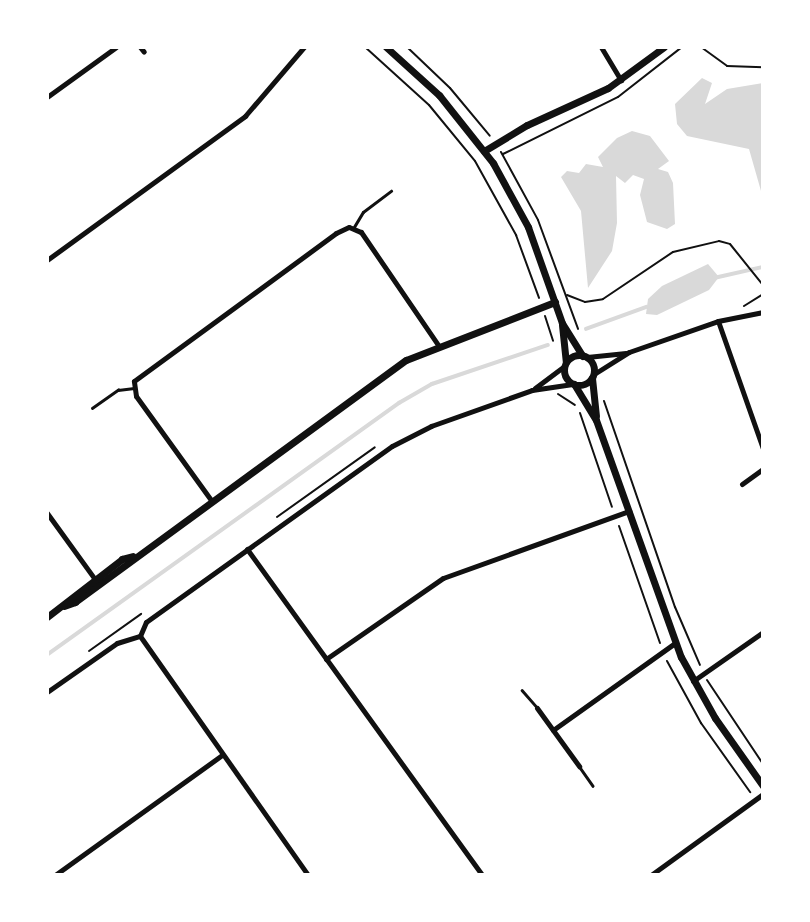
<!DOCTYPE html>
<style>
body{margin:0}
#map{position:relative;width:810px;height:922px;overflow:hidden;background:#fff;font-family:Arial,sans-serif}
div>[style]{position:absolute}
.water>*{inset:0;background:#d9d9d9}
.stream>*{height:3.5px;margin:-1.75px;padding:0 1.75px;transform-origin:1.75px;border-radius:1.75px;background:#d9d9d9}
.path>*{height:2px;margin:-1px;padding:0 1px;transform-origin:1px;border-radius:1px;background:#111}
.service>*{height:2.5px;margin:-1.25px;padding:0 1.25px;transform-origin:1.25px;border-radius:1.25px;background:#111}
.minor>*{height:5px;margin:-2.5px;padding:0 2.5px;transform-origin:2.5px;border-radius:2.5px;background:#111}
.tertiary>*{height:7px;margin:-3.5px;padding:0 3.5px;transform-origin:3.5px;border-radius:3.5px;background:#111}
.tertiary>.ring{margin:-3.5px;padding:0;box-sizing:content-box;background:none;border:7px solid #111;border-radius:50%}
span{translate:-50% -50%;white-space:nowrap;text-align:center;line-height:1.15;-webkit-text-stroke:7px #fff;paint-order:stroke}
.frame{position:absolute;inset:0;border:49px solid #fff;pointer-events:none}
</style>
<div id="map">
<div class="water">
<i style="clip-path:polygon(702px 78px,712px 83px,705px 104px,727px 89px,763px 83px,763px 198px,749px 149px,687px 136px,677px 124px,675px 104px)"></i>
<i style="clip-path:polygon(632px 131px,650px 136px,669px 161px,658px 169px,668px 172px,673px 183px,675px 224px,667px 229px,647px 222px,640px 195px,644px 179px,633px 175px,625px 183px,616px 176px,617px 223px,612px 251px,588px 288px,581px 211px,561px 177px,567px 171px,579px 173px,586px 164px,603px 167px,598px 157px,617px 138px)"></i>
<i style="clip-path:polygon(708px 264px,719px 277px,709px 290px,657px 315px,646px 314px,648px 299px,662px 286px)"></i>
</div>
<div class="stream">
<i style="left:714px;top:278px;width:50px;rotate:-12.7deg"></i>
<i style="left:586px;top:329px;width:64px;rotate:-20.1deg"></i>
<i style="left:47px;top:655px;width:433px;rotate:-35.6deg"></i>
<i style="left:399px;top:403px;width:38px;rotate:-30deg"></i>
<i style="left:432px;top:384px;width:122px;rotate:-18.6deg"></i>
</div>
<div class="path">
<i style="left:365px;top:47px;width:86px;rotate:42.2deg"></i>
<i style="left:429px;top:105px;width:72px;rotate:50.6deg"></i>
<i style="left:475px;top:161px;width:85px;rotate:61deg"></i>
<i style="left:516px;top:235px;width:67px;rotate:69.9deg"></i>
<i style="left:407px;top:47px;width:59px;rotate:43.6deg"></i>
<i style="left:450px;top:88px;width:62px;rotate:50.2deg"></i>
<i style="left:701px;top:47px;width:32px;rotate:36deg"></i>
<i style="left:727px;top:66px;width:36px;rotate:2deg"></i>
<i style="left:501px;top:152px;width:77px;rotate:61.4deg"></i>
<i style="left:538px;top:220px;width:116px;rotate:69.8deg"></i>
<i style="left:503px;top:154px;width:128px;rotate:-26.4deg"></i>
<i style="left:618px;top:97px;width:81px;rotate:-38deg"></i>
<i style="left:567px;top:295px;width:19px;rotate:21deg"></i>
<i style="left:585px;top:302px;width:18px;rotate:-9deg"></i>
<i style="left:603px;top:299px;width:84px;rotate:-33.9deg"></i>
<i style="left:673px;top:252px;width:47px;rotate:-13.4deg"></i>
<i style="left:719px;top:241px;width:11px;rotate:15deg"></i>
<i style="left:730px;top:244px;width:53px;rotate:51.2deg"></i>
<i style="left:744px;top:306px;width:22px;rotate:-32deg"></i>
<i style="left:545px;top:316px;width:26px;rotate:72deg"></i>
<i style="left:558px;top:394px;width:20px;rotate:33deg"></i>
<i style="left:604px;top:401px;width:218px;rotate:71deg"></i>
<i style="left:675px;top:607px;width:63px;rotate:66.7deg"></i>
<i style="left:580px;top:413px;width:99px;rotate:71.2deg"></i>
<i style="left:277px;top:517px;width:120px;rotate:-35.5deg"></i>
<i style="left:619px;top:526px;width:124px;rotate:70.7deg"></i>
<i style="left:89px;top:651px;width:64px;rotate:-35.4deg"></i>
<i style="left:667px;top:661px;width:71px;rotate:61.3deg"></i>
<i style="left:701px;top:723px;width:85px;rotate:54.6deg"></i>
<i style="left:707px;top:680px;width:101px;rotate:56.3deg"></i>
</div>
<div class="service">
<i style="left:354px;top:227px;width:17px;rotate:-59deg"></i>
<i style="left:363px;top:212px;width:35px;rotate:-37deg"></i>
<i style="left:92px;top:408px;width:32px;rotate:-35deg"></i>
<i style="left:118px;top:390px;width:16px;rotate:-7deg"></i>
<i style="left:522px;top:690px;width:21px;rotate:49deg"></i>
<i style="left:579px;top:766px;width:24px;rotate:55deg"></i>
</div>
<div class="minor">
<i style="left:140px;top:47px;width:6px;rotate:51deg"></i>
<i style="left:601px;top:47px;width:39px;rotate:59deg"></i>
<i style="left:47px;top:97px;width:85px;rotate:-35.9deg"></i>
<i style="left:47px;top:260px;width:245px;rotate:-36deg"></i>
<i style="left:245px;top:116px;width:91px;rotate:-49.5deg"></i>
<i style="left:718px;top:321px;width:136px;rotate:70.6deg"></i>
<i style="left:587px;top:357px;width:39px;rotate:-6deg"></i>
<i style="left:594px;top:374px;width:41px;rotate:-32.2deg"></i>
<i style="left:629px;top:352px;width:94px;rotate:-19.2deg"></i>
<i style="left:718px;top:321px;width:46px;rotate:-11.3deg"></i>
<i style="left:535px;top:388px;width:38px;rotate:-37deg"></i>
<i style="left:742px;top:484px;width:26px;rotate:-36deg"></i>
<i style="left:211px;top:500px;width:128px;rotate:-125.8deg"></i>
<i style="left:136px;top:396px;width:15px;rotate:-98deg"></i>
<i style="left:134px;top:381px;width:250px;rotate:-36.2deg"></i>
<i style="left:336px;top:233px;width:14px;rotate:-25deg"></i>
<i style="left:349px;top:227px;width:13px;rotate:23deg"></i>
<i style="left:361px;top:232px;width:137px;rotate:55.7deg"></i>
<i style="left:47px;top:513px;width:85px;rotate:54.1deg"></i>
<i style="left:247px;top:549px;width:402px;rotate:54.2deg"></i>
<i style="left:140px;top:636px;width:15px;rotate:-67deg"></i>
<i style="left:146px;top:622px;width:302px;rotate:-35.6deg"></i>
<i style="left:392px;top:446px;width:44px;rotate:-27.1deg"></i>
<i style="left:431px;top:426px;width:107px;rotate:-19.6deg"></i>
<i style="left:532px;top:390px;width:41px;rotate:-8.3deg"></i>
<i style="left:140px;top:636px;width:292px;rotate:54.9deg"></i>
<i style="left:326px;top:659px;width:142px;rotate:-34.7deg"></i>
<i style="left:443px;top:578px;width:198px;rotate:-19.8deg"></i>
<i style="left:693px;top:681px;width:85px;rotate:-35deg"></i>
<i style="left:47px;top:692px;width:85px;rotate:-35deg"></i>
<i style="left:117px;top:643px;width:24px;rotate:-17deg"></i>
<i style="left:537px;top:708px;width:72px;rotate:54.1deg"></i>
<i style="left:553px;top:730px;width:150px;rotate:-35.5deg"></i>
<i style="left:55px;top:875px;width:206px;rotate:-35.7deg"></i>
<i style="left:651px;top:875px;width:138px;rotate:-35.9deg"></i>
</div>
<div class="tertiary">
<i style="left:386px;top:47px;width:72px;rotate:42.2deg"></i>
<i style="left:439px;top:95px;width:87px;rotate:51.5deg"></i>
<i style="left:493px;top:163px;width:73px;rotate:61.3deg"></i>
<i style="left:528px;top:227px;width:102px;rotate:70.5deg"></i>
<i style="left:562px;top:323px;width:39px;rotate:58deg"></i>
<i style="left:484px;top:151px;width:50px;rotate:-31.2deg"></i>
<i style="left:527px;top:125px;width:89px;rotate:-24.6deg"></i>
<i style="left:608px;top:88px;width:69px;rotate:-36.2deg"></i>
<i style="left:562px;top:325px;width:37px;rotate:84deg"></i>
<i class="ring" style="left:564px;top:355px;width:23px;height:23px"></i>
<i style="left:592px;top:378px;width:38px;rotate:84deg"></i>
<i style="left:574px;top:384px;width:42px;rotate:58.6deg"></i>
<i style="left:596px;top:420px;width:252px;rotate:70.3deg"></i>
<i style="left:681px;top:657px;width:70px;rotate:60.9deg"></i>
<i style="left:715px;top:718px;width:83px;rotate:54.8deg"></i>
<i style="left:64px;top:606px;width:12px;rotate:-20deg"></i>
<i style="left:75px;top:602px;width:410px;rotate:-36.2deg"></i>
<i style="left:406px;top:360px;width:160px;rotate:-21.3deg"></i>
<i style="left:47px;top:617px;width:95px;rotate:-37.7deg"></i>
<i style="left:122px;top:559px;width:11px;rotate:-15deg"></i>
</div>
<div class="frame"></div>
</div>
